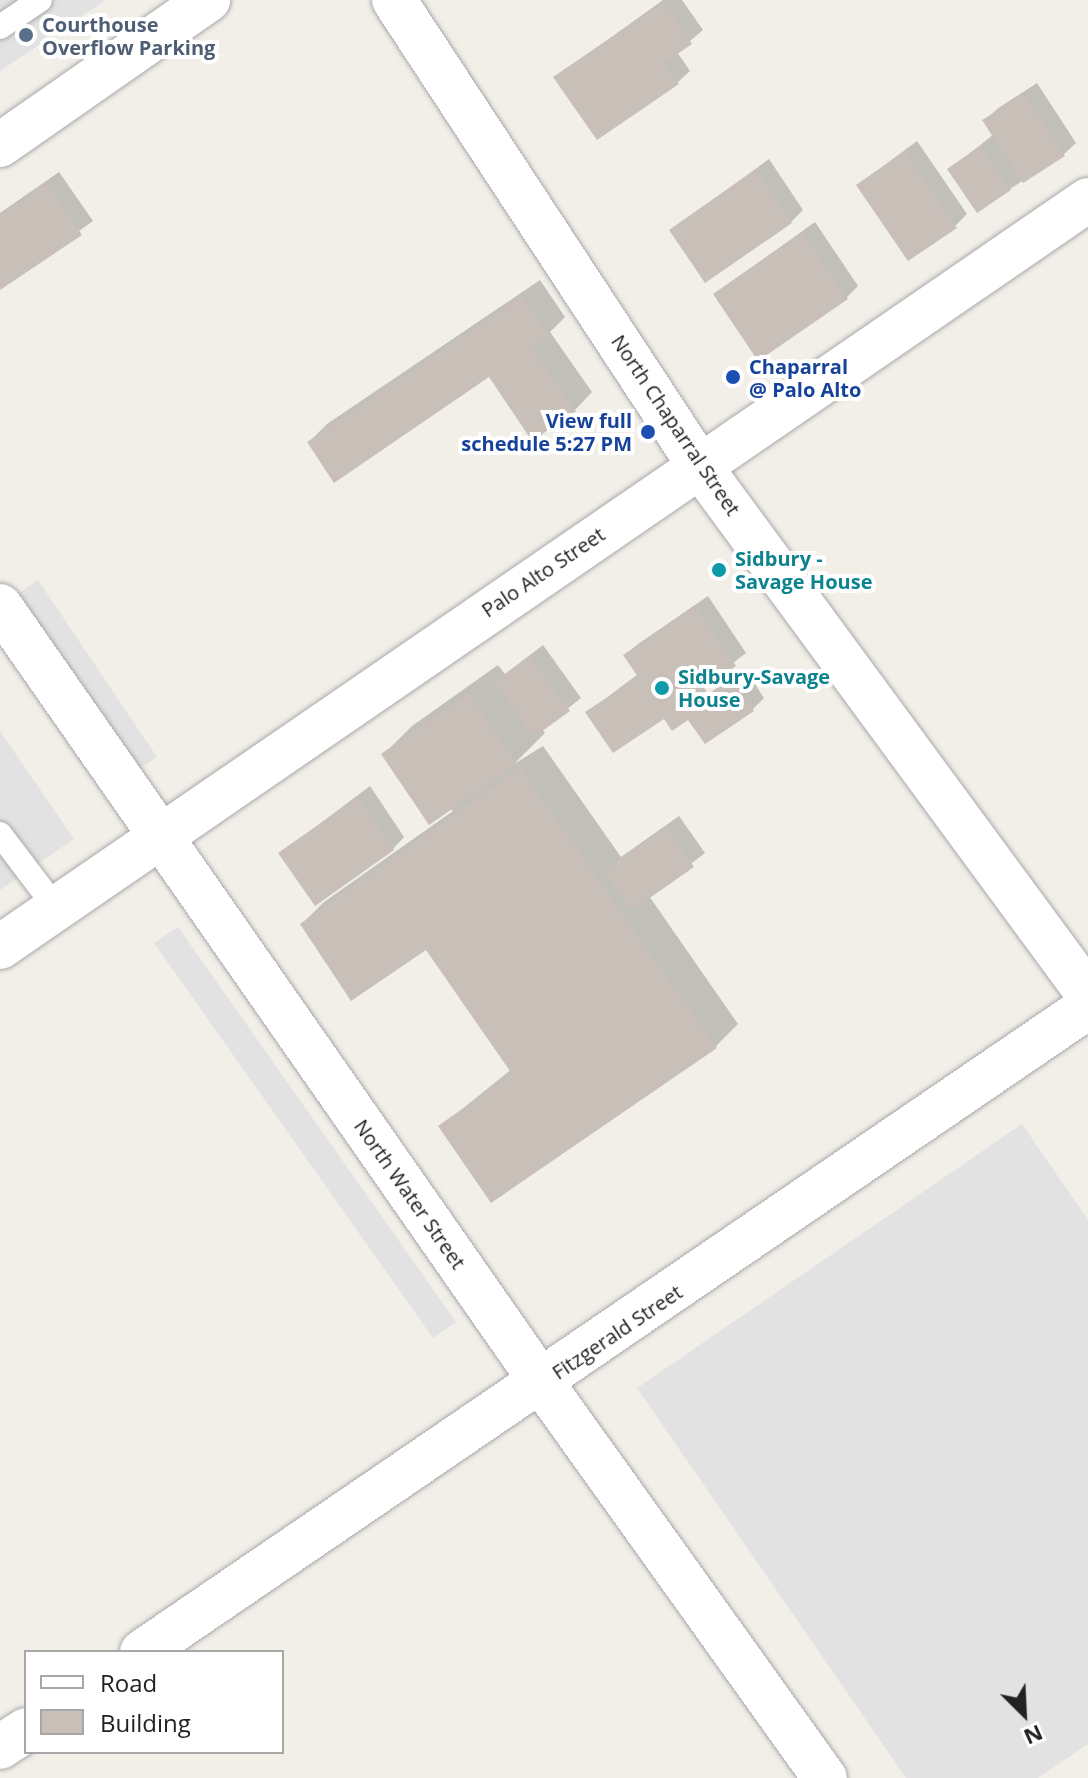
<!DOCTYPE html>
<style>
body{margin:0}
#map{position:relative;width:1088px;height:1778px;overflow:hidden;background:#f2efe9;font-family:"Open Sans",sans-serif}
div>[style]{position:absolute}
.parking>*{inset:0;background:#e2e2e2}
.shadow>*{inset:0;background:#0003}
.building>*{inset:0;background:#c7bfb8}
.roads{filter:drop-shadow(0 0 2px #a9a9a9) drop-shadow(0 0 2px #a9a9a9)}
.service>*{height:24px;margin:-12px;padding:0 12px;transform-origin:12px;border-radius:12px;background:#fff}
.minor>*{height:44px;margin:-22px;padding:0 22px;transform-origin:22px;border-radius:22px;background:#fff}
.tertiary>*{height:44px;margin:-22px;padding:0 22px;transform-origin:22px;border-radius:22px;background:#fff}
.dots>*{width:22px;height:22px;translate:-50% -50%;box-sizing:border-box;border:4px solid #fff;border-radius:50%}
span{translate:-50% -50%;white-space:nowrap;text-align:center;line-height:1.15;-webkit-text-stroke:8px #fff;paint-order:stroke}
.service-label{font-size:20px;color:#4e5e75;font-weight:700}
.left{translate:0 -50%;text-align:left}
.transit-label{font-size:20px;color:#164399;font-weight:700}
.right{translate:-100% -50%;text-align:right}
.street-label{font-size:20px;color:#222}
.culture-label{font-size:20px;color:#0d838f;font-weight:700}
.legend{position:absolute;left:24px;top:1650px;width:260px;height:104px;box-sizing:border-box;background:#fff;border:2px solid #a7a7a7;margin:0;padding:10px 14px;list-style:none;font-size:24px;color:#222}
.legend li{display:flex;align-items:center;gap:16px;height:40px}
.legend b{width:40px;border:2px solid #a7a7a7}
.north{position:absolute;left:984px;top:1674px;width:80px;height:80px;-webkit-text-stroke:6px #fff;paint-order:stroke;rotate:156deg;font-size:22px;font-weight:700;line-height:32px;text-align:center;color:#222}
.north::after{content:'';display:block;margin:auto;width:28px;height:36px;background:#222;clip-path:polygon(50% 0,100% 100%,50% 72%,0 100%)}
</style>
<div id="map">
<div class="parking">
<i style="clip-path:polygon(0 0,106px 0,0 71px)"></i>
<i style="clip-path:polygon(38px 580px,157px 757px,137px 770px,19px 593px)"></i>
<i style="clip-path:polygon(0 731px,74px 839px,0 890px)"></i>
<i style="clip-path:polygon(178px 927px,456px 1322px,433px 1338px,154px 943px)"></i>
<i style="clip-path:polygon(1022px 1124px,1088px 1220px,1088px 1744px,1038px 1778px,906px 1778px,637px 1388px)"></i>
</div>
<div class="shadow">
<i style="clip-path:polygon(663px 0,682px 0,703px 30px,677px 52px,690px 71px,678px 82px,556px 77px)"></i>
<i style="clip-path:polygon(1037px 83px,1076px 143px,1064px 154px,1010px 189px,950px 169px,994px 134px,985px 121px,997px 109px)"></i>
<i style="clip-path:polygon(917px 141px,967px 214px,955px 226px,858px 185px)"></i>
<i style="clip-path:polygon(769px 159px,803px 210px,791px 222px,672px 230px)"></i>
<i style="clip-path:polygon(59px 172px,93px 221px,0 287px,0 213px)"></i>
<i style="clip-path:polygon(815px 222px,858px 286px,846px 298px,715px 294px)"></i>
<i style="clip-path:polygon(540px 280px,565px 317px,550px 332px,592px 392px,575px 410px,490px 374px,309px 442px,327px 424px)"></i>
<i style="clip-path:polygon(708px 596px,746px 653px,703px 686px,708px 694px,745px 669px,764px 698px,752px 710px,689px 717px,588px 712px,638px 674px,626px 655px,638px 644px)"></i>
<i style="clip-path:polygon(543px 645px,581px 698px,542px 729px,545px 733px,514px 764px,543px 746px,621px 857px,679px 816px,705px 853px,649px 896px,738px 1024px,716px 1046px,441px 1126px,512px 1069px,427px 948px,302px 924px,324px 902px,453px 811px,383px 755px,412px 726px,498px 665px,505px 674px)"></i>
<i style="clip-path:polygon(370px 786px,404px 837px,393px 849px,281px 853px)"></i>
</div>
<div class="building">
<i style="clip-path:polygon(663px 2px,692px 44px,664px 63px,679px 84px,597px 140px,553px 77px)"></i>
<i style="clip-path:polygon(1024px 94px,1065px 156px,1023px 183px,982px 120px)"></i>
<i style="clip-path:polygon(980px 146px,1011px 190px,977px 213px,947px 169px)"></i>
<i style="clip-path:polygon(905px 151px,957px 228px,908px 261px,856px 185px)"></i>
<i style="clip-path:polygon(756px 169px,792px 223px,705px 283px,669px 230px)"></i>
<i style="clip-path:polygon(47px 183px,82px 235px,0 290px,0 215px)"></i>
<i style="clip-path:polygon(802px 232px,848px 299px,758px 361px,713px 294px)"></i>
<i style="clip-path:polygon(522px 296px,549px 336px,532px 348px,576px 411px,532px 441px,489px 377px,334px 483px,307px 442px)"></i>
<i style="clip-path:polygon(695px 606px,736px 666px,691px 697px,695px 704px,732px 679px,754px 711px,705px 744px,688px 720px,672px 731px,664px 719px,613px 753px,585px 712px,638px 677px,623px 655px)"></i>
<i style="clip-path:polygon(530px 656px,570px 711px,534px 737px,494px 682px)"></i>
<i style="clip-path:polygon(469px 693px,517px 764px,429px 825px,381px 754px)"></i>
<i style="clip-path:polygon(520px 767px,717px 1048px,491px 1203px,438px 1126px,512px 1074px,426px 950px,351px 1001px,300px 924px)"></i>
<i style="clip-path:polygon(358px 797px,394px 850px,315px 906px,278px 853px)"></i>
<i style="clip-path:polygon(667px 827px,694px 867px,631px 911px,603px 871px)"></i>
</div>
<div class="roads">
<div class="service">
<i style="left:0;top:27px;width:48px;rotate:-34deg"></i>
<i style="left:0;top:834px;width:93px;rotate:52.9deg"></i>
</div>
<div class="minor">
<i style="left:394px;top:0;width:556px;rotate:56.74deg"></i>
<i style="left:699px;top:465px;width:657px;rotate:53.67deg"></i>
<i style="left:0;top:145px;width:254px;rotate:-34.9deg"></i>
<i style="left:0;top:947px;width:1320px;rotate:-34.47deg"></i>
<i style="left:142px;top:1652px;width:1145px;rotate:-34.29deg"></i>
<i style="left:0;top:1747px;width:31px;rotate:-33deg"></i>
</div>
<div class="tertiary">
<i style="left:0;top:606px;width:947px;rotate:55.1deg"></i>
<i style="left:542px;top:1383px;width:486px;rotate:54.4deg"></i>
</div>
</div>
<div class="dots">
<i style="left:26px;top:35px;background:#5c6f8a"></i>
<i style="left:733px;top:377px;background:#1a4fb4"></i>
<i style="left:648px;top:432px;background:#1a4fb4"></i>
<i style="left:719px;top:570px;background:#0f9aa8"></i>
<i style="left:662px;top:688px;background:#0f9aa8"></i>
</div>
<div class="service-label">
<span class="left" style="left:42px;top:36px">Courthouse<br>Overflow Parking</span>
</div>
<div class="transit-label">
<span class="left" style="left:749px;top:378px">Chaparral<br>@ Palo Alto</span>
<span class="right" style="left:632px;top:432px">View full<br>schedule 5:27 PM</span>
</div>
<div class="street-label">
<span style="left:676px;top:425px;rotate:56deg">North Chaparral Street</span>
<span style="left:543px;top:572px;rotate:-34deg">Palo Alto Street</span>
<span style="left:410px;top:1194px;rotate:55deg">North Water Street</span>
<span style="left:617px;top:1332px;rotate:-34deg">Fitzgerald Street</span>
</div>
<div class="culture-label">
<span class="left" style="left:735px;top:570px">Sidbury -<br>Savage House</span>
<span class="left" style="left:678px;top:688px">Sidbury-Savage<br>House</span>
</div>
<ul class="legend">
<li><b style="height:10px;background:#fff"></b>Road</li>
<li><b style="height:22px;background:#c7bfb8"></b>Building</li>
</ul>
<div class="north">N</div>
</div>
